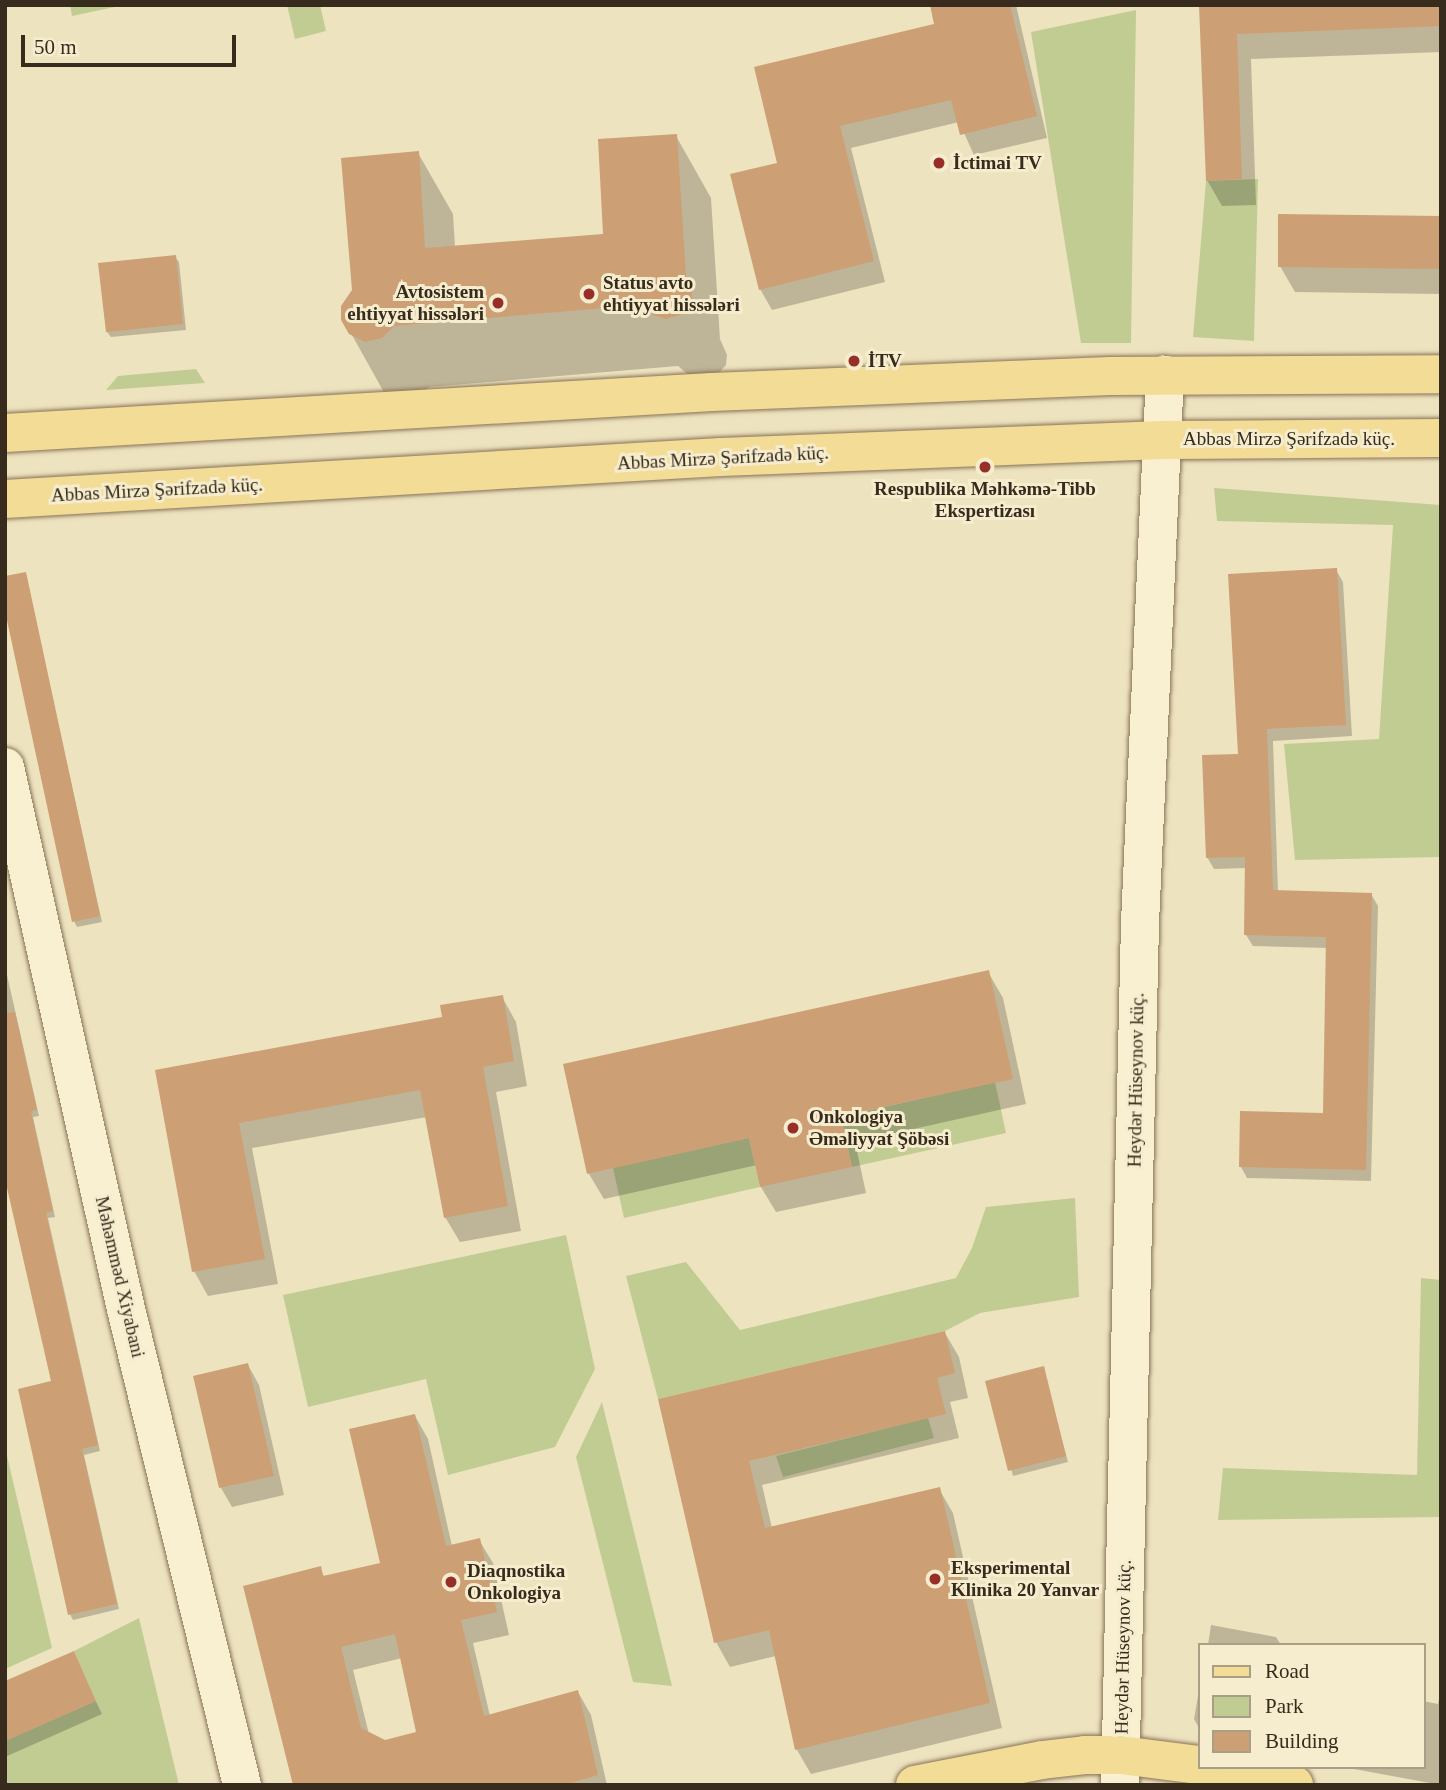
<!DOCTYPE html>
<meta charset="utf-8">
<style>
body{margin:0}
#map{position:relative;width:1446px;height:1790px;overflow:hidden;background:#eee3bf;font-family:Georgia,serif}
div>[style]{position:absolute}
.green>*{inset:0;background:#c1cc93}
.shadow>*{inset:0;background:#0003}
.building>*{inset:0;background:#cd9f74}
.roads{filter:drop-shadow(0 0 2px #877457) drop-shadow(0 0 2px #877457)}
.minor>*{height:38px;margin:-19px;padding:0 19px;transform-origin:19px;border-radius:19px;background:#f9f0d2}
.major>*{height:38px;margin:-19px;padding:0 19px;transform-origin:19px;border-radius:19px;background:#f3dc96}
.dots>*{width:19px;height:19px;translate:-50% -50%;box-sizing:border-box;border:4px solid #f6edcf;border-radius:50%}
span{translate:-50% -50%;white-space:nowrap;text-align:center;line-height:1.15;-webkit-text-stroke:6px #f6edcf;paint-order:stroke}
.poi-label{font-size:19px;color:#362b1c;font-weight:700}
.left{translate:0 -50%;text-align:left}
.right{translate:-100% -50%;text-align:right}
.street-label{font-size:19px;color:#362b1c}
.frame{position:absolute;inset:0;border:7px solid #362b1c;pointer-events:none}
.legend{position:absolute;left:1198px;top:1643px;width:228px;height:126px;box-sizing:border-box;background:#f6edcf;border:2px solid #a99f87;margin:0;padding:9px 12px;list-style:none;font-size:21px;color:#362b1c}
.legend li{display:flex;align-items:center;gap:14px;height:35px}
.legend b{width:35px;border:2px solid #a99f87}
.scale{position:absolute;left:21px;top:35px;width:215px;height:32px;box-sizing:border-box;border:4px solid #362b1c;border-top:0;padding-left:9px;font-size:21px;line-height:24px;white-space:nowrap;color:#362b1c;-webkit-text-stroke:5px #f6edcf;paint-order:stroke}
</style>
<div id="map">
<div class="green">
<i style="clip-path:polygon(70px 5px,124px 5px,72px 16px)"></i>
<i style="clip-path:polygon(287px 5px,320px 5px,326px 31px,295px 39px)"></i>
<i style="clip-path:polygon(1136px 10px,1131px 343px,1081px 343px,1031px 32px)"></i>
<i style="clip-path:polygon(1258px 179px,1254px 341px,1193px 337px,1206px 181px)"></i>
<i style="clip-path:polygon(196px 369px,205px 383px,106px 390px,118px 376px)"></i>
<i style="clip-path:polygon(1214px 488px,1441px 505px,1441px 857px,1295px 860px,1284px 744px,1379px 739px,1393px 525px,1217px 521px)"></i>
<i style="clip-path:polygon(995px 1082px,1006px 1133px,852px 1167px,841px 1117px)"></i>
<i style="clip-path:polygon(749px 1138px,760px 1187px,624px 1218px,613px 1168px)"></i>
<i style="clip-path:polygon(1075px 1198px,1079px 1297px,980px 1313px,945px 1331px,658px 1399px,626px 1276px,686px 1262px,740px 1330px,956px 1278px,972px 1248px,986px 1207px)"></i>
<i style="clip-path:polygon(566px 1235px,595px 1369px,555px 1447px,448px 1475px,426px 1379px,308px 1407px,283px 1295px)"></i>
<i style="clip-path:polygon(1421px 1278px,1441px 1280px,1441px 1517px,1218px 1520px,1223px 1468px,1417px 1475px)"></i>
<i style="clip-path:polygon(602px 1402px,672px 1686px,633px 1682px,576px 1457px)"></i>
<i style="clip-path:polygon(928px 1418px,934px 1438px,783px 1477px,776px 1456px)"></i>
<i style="clip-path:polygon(5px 1447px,52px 1648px,5px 1669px)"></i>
<i style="clip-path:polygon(139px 1618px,179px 1785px,5px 1785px,5px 1741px,96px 1701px,74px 1651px)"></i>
</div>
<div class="shadow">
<i style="clip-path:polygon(932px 5px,1016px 5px,1047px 138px,974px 155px,959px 122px,851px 148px,885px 282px,772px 310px,760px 289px,779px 164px,936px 25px)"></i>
<i style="clip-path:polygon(1200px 5px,1441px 5px,1441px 52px,1251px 59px,1256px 205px,1222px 206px,1207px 180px)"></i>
<i style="clip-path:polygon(676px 136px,711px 198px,720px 339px,727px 355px,726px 365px,717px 375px,690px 376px,678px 366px,429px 387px,417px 400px,386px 396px,343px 319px,418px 153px,453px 214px,455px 247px,605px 236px)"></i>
<i style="clip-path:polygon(1441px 217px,1441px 294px,1295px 292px,1280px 266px)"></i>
<i style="clip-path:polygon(175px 257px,179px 262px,186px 330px,111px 337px,107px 332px)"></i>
<i style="clip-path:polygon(1336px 570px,1343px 582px,1352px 736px,1273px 741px,1278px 892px,1371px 894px,1378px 906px,1371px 1181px,1247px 1178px,1241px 1167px,1324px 1115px,1328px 948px,1253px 946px,1246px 935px,1247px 868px,1214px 869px,1207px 857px,1240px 756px)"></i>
<i style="clip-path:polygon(25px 574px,102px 922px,77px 927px,74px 921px)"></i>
<i style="clip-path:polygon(5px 966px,39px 1116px,33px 1117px,55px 1217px,48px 1218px,100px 1451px,84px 1455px,119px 1609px,73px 1620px,70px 1614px,53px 1383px,5px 1137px)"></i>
<i style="clip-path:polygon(988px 972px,1003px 998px,1026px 1104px,855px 1142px,866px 1193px,776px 1212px,761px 1187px,757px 1165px,604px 1199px,589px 1174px,565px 1065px)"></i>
<i style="clip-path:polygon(502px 997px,516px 1022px,527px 1086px,496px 1092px,521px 1231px,460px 1242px,445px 1217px,427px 1117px,252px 1148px,278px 1284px,208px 1296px,194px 1271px,157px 1071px,444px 1018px)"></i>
<i style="clip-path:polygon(945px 1333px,959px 1357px,968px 1398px,950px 1402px,959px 1438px,762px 1485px,772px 1528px,939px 1489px,953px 1513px,1002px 1728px,811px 1774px,797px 1750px,776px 1656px,730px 1667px,716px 1642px,660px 1401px)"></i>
<i style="clip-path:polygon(248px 1365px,259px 1385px,284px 1495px,232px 1507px,221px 1488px,195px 1377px)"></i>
<i style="clip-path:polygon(1043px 1368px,1068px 1462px,1013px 1476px,988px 1382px)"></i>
<i style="clip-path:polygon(evenodd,415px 1416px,428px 1439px,452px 1546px,479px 1540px,493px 1563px,509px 1635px,473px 1643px,490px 1716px,578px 1692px,591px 1715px,607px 1785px,295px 1785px,320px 1568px,325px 1578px,382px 1564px,415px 1416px,402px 1658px,419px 1733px,384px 1742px,369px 1734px,353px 1670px,402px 1658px)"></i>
<i style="clip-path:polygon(1211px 1625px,1276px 1637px,1281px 1645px,1208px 1645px)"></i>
<i style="clip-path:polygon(73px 1653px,102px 1714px,5px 1757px,5px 1683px)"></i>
<i style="clip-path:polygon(1441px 1687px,1441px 1785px,1343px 1767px,1423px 1767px,1423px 1701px,1438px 1704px)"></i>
<i style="clip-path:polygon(1199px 1690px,1199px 1728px,1194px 1719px)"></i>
</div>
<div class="building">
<i style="clip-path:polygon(930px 5px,1010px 5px,1037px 116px,960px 135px,951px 100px,840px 126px,874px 261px,759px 290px,730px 174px,777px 163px,754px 67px,934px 24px)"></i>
<i style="clip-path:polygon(1199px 5px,1441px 5px,1441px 26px,1237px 34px,1242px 179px,1206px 181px)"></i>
<i style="clip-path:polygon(677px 134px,686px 276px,692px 292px,692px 304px,682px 314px,666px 319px,653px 315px,641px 305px,394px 326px,382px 338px,365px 342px,349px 334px,341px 320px,341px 306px,352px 290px,341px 158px,419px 151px,425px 248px,603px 234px,598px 139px)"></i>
<i style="clip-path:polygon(1278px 214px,1441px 216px,1441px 269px,1278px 267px)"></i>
<i style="clip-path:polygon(176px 255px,183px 324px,106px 332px,98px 263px)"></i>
<i style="clip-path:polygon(1337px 568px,1346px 725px,1267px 729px,1273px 890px,1372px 893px,1366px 1170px,1239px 1167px,1240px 1111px,1323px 1113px,1326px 937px,1244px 935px,1245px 857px,1206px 858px,1202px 755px,1238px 754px,1228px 574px)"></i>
<i style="clip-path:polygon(26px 572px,100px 916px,72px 922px,5px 611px,5px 576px)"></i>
<i style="clip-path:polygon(989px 970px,1013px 1079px,841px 1116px,852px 1167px,760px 1187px,749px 1138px,587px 1174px,563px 1064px)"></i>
<i style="clip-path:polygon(503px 995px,514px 1061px,483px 1067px,508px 1206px,444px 1218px,420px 1090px,239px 1123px,265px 1259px,192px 1272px,155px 1070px,442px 1017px,440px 1005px)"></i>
<i style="clip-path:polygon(15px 1012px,37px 1110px,31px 1111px,53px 1211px,46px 1213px,98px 1445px,82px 1449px,117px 1604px,68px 1615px,18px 1389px,51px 1381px,5px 1179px,5px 1013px)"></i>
<i style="clip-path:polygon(945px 1331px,955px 1373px,937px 1378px,946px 1414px,749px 1461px,765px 1528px,940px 1487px,990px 1703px,795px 1750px,769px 1630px,714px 1643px,658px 1399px)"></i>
<i style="clip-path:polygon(248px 1363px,274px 1476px,219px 1488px,193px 1376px)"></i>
<i style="clip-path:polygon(1044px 1366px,1066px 1456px,1008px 1471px,985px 1381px)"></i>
<i style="clip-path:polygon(evenodd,415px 1414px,446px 1546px,480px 1538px,497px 1612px,461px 1620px,484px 1716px,578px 1690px,598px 1775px,564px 1785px,293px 1785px,243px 1586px,321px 1566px,323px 1576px,380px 1563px,349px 1429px,415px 1414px,395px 1634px,416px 1732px,385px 1740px,361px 1728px,341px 1647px,395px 1634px)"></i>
<i style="clip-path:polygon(74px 1651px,96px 1701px,5px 1741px,5px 1681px)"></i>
</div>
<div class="roads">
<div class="minor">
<i style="left:5px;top:767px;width:555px;rotate:77.42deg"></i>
<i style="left:126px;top:1309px;width:490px;rotate:76.3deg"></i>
<i style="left:1120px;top:1785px;width:862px;rotate:-88.67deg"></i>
<i style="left:1140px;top:923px;width:549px;rotate:-87.39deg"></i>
</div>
<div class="major">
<i style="left:5px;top:433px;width:708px;rotate:-3.32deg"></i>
<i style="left:712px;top:392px;width:398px;rotate:-2.3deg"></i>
<i style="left:1110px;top:376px;width:331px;rotate:-0.3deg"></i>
<i style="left:5px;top:499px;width:717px;rotate:-3.36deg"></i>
<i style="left:721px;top:457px;width:442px;rotate:-2.2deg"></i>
<i style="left:1163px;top:440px;width:278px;rotate:-0.4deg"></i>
<i style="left:1211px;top:1767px;width:85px;rotate:12.2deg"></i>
<i style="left:915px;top:1785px;width:129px;rotate:-11.1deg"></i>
<i style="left:1042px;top:1760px;width:43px;rotate:-6.6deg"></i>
<i style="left:1085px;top:1755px;width:36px"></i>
<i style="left:1121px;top:1755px;width:79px;rotate:7.3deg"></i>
</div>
</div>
<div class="dots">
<i style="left:939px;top:163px;background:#972e27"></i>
<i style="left:589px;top:294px;background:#972e27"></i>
<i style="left:498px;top:303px;background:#972e27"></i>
<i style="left:854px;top:361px;background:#972e27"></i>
<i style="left:985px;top:467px;background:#972e27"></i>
<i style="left:793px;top:1128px;background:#972e27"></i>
<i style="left:935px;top:1579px;background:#972e27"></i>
<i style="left:451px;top:1582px;background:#972e27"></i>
</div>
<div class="poi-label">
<span class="left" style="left:953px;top:163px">İctimai TV</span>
<span class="left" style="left:603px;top:294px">Status avto<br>ehtiyyat hissələri</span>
<span class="right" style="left:484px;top:303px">Avtosistem<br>ehtiyyat hissələri</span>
<span class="left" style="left:868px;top:361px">İTV</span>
<span style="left:985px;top:500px">Respublika Məhkəmə-Tibb<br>Ekspertizası</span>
<span class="left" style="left:809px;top:1128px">Onkologiya<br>Əməliyyat Şöbəsi</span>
<span class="left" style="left:951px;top:1579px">Eksperimental<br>Klinika 20 Yanvar</span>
<span class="left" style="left:467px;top:1582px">Diaqnostika<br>Onkologiya</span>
</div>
<div class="street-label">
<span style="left:1289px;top:439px">Abbas Mirzə Şərifzadə küç.</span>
<span style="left:723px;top:458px;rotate:-3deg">Abbas Mirzə Şərifzadə küç.</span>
<span style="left:157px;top:490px;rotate:-3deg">Abbas Mirzə Şərifzadə küç.</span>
<span style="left:1136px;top:1080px;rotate:-89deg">Heydər Hüseynov küç.</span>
<span style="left:120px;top:1277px;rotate:77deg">Məhəmməd Xiyabani</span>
<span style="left:1123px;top:1647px;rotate:-89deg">Heydər Hüseynov küç.</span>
</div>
<div class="frame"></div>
<ul class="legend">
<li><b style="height:9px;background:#f3dc96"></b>Road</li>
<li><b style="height:19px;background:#c1cc93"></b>Park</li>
<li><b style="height:19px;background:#cd9f74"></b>Building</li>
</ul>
<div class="scale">50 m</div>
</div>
